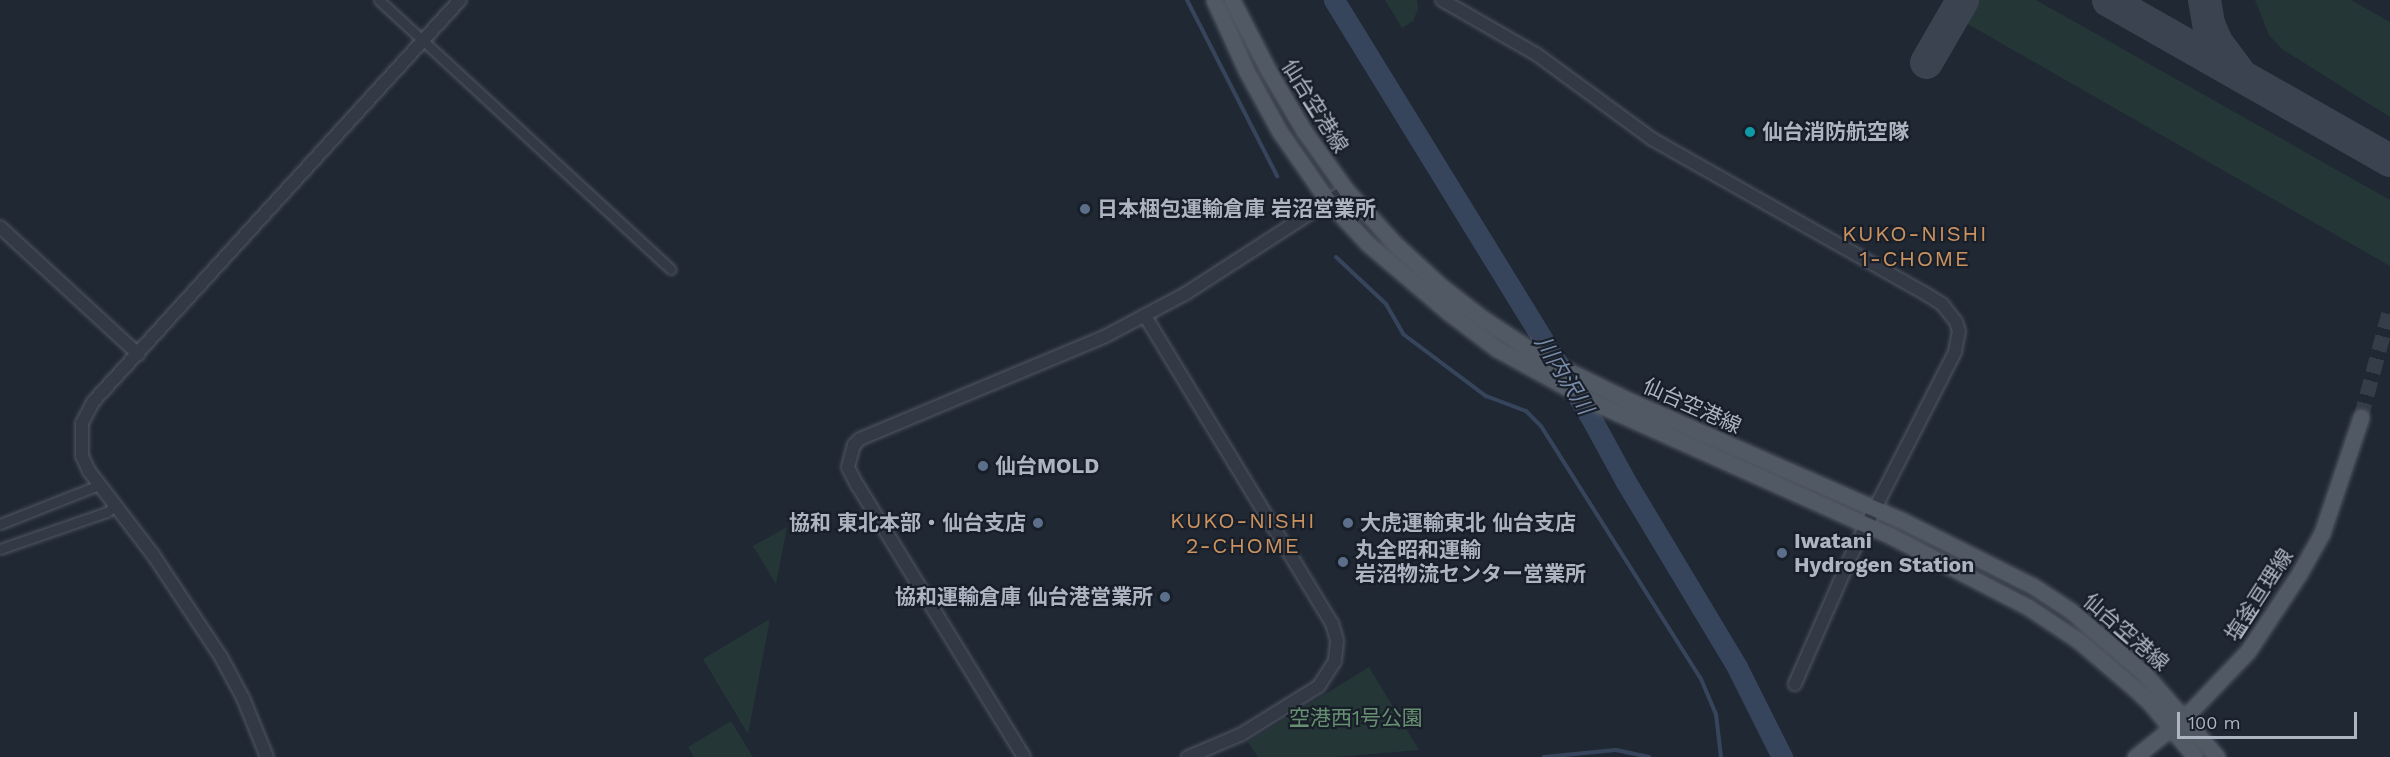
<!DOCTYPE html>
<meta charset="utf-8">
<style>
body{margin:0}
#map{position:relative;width:2390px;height:757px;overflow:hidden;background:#202834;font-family:"Work Sans","Noto Sans JP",sans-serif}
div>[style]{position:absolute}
.green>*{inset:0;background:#253637}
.stream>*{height:4px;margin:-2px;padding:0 2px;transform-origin:2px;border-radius:2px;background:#37455c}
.river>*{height:21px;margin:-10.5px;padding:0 10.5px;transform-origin:10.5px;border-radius:10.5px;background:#37455c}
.taxiway>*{height:33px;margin:-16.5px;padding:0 16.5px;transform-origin:16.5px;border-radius:16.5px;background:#3b4350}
.primary-tunnel>*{height:15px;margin-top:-7.5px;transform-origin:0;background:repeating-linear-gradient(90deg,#353d49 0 15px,transparent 0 23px)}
.roads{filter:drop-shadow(0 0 2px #515863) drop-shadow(0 0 2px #515863)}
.minor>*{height:9px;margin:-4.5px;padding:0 4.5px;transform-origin:4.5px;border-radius:4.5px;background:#343a45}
.tertiary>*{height:12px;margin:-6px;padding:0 6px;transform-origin:6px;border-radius:6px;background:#343a45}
.primary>*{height:15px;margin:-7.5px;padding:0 7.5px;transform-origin:7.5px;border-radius:7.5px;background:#515965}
.dots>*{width:16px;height:16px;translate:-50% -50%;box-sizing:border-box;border:3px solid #191f29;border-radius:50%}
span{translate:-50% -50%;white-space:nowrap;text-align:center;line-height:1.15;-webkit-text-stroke:4.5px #191f29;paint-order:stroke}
.street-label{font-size:21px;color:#aeb5c2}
.poi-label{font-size:21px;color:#aeb5c2;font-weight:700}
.left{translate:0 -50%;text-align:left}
.right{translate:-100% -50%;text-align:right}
.park-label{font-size:21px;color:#679072}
.neighbourhood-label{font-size:22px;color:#ca9260;letter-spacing:1.5px}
.water-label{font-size:22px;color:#788ba9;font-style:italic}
.scale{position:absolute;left:2177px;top:712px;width:180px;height:27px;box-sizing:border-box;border:3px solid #aeb5c2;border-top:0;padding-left:8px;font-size:18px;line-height:21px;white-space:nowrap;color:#aeb5c2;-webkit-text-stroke:4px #191f29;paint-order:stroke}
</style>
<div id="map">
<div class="green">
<i style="clip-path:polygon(1385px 0,1417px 0,1418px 9px,1413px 21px,1402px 28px)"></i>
<i style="clip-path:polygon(1979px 0,2036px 0,2390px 200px,2390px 266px,1966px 23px)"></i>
<i style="clip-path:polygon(2255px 0,2351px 0,2390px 22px,2390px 117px,2282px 49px,2269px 35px)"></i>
<i style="clip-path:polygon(787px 527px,776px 584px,753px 546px)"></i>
<i style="clip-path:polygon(770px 619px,748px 734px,703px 659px)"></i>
<i style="clip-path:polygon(1369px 667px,1419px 750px,1335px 757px,1258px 757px,1248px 742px)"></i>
<i style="clip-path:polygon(731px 721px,753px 757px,694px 757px,688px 747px)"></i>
</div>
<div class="stream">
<i style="left:1187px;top:0;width:198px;rotate:62.9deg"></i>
<i style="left:1336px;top:257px;width:69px;rotate:43.2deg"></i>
<i style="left:1386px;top:304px;width:34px;rotate:60deg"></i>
<i style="left:1403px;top:334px;width:104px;rotate:36.8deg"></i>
<i style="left:1486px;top:396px;width:43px;rotate:20.6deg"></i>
<i style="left:1526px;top:411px;width:21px;rotate:45deg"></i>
<i style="left:1541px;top:426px;width:299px;rotate:57.7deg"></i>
<i style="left:1701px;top:679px;width:38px;rotate:67deg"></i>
<i style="left:1716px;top:714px;width:43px;rotate:83.4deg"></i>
<i style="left:1544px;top:757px;width:72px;rotate:-5.6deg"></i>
<i style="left:1616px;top:750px;width:34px;rotate:12deg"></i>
</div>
<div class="river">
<i style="left:1334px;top:0;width:488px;rotate:58.4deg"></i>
<i style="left:1590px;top:416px;width:75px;rotate:61.4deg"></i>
<i style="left:1626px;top:482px;width:216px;rotate:59deg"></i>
<i style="left:1737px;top:667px;width:101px;rotate:63.4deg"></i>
</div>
<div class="taxiway">
<i style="left:2108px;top:0;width:324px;rotate:29.6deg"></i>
<i style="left:2204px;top:0;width:23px;rotate:80deg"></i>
<i style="left:2208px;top:23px;width:21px;rotate:67deg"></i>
<i style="left:2216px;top:42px;width:35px;rotate:53deg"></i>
<i style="left:1926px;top:62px;width:72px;rotate:-59.9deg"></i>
</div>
<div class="primary-tunnel">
<i style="left:2361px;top:417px;width:112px;rotate:-75deg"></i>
</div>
<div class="roads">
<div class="minor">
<i style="left:379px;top:0;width:397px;rotate:42.7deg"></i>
<i style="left:0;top:524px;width:106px;rotate:-21.5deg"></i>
<i style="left:0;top:549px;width:113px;rotate:-19.1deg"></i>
<i style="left:107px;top:512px;width:10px;rotate:-37deg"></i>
</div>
<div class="tertiary">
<i style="left:1442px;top:0;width:108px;rotate:29.9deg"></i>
<i style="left:1536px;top:54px;width:144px;rotate:36.2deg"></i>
<i style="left:1652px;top:139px;width:315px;rotate:29.5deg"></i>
<i style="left:1926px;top:294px;width:19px;rotate:32deg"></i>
<i style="left:1942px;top:304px;width:23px;rotate:52deg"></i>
<i style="left:1956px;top:322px;width:9px;rotate:72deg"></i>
<i style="left:1959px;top:331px;width:21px;rotate:101deg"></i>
<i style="left:1955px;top:352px;width:219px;rotate:117.1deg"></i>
<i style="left:1855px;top:547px;width:150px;rotate:113.7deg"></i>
<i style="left:0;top:227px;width:188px;rotate:42.6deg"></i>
<i style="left:1145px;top:316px;width:359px;rotate:58.7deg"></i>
<i style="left:1332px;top:623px;width:19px;rotate:74deg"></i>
<i style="left:1337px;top:641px;width:20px;rotate:96deg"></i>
<i style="left:1335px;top:661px;width:30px;rotate:123deg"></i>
<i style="left:1319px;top:686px;width:91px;rotate:148.1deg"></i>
<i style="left:1242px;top:734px;width:59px;rotate:156.9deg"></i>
<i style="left:267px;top:757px;width:64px;rotate:-112.1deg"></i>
<i style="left:243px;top:698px;width:47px;rotate:-118.2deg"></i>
<i style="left:221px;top:657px;width:121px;rotate:-123.6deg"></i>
<i style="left:154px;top:556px;width:107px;rotate:-127.4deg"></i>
<i style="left:89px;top:471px;width:17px;rotate:-115deg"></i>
<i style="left:82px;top:456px;width:33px;rotate:-90deg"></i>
<i style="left:82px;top:423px;width:24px;rotate:-62deg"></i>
<i style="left:93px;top:402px;width:544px;rotate:-47.61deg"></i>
<i style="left:1024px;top:757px;width:319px;rotate:-121.5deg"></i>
<i style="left:857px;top:485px;width:20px;rotate:-117deg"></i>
<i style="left:848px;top:467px;width:23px;rotate:-75deg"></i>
<i style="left:854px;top:445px;width:8px;rotate:-45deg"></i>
<i style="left:860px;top:439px;width:264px;rotate:-22.7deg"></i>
<i style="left:1104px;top:337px;width:92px;rotate:-28deg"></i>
<i style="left:1185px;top:294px;width:192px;rotate:-32.9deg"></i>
</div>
<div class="primary">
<i style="left:1214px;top:0;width:79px;rotate:65.4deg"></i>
<i style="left:1247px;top:72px;width:68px;rotate:61.2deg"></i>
<i style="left:1280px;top:132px;width:84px;rotate:55.2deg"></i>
<i style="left:1328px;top:201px;width:57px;rotate:47.1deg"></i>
<i style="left:1367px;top:243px;width:106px;rotate:40.4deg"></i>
<i style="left:1448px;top:312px;width:61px;rotate:37.1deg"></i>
<i style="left:1497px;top:349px;width:110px;rotate:28.9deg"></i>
<i style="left:1593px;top:402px;width:327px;rotate:24.2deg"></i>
<i style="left:1891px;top:536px;width:154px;rotate:27.4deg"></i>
<i style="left:2028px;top:607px;width:61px;rotate:33.7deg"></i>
<i style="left:2079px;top:641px;width:72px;rotate:40.5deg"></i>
<i style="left:2134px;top:688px;width:22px;rotate:43deg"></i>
<i style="left:2150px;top:703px;width:70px;rotate:50.2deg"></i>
<i style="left:1232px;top:0;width:79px;rotate:62.8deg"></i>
<i style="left:1268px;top:70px;width:71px;rotate:59.5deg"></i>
<i style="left:1304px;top:131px;width:72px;rotate:54.6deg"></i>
<i style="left:1346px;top:190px;width:72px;rotate:47.8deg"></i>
<i style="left:1394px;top:243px;width:65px;rotate:42.5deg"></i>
<i style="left:1442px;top:287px;width:51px;rotate:37.8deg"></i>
<i style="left:1482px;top:318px;width:77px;rotate:33.3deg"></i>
<i style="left:1546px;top:360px;width:96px;rotate:26deg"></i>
<i style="left:1632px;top:402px;width:292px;rotate:23.7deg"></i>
<i style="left:1899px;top:519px;width:150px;rotate:26.6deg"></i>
<i style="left:2033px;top:586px;width:45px;rotate:33.3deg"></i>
<i style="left:2071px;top:611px;width:96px;rotate:40.3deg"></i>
<i style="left:2144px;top:673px;width:111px;rotate:49deg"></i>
<i style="left:2135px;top:757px;width:64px;rotate:-38.7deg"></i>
<i style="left:2185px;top:717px;width:91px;rotate:-46.3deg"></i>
<i style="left:2248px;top:651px;width:92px;rotate:-56.5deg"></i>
<i style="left:2299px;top:574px;width:47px;rotate:-60.7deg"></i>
<i style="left:2322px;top:533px;width:122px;rotate:-71.4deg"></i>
</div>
</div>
<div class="dots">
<i style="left:1750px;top:132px;background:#0f9aa8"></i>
<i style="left:1085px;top:209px;background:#5c6f8a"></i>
<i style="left:983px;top:466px;background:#5c6f8a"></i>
<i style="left:1038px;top:523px;background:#5c6f8a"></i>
<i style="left:1348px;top:523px;background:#5c6f8a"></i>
<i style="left:1782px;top:553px;background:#5c6f8a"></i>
<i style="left:1343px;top:562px;background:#5c6f8a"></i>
<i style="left:1165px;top:597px;background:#5c6f8a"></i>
</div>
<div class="street-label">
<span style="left:1315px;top:106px;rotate:58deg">仙台空港線</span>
<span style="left:1692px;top:406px;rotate:24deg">仙台空港線</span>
<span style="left:2259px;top:595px;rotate:-57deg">塩釜亘理線</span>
<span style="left:2126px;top:632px;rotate:41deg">仙台空港線</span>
</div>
<div class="poi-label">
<span class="left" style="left:1762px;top:132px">仙台消防航空隊</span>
<span class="left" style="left:1097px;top:209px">日本梱包運輸倉庫 岩沼営業所</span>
<span class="left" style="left:995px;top:466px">仙台MOLD</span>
<span class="right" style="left:1026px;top:523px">協和 東北本部・仙台支店</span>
<span class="left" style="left:1360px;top:523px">大虎運輸東北 仙台支店</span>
<span class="left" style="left:1794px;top:553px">Iwatani<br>Hydrogen Station</span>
<span class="left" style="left:1355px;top:562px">丸全昭和運輸<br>岩沼物流センター営業所</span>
<span class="right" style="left:1153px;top:597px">協和運輸倉庫 仙台港営業所</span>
</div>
<div class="park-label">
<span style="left:1356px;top:718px">空港西1号公園</span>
</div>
<div class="neighbourhood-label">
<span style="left:1915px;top:246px">KUKO-NISHI<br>1-CHOME</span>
<span style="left:1243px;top:533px">KUKO-NISHI<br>2-CHOME</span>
</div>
<div class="water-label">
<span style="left:1564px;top:375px;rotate:58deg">川内沢川</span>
</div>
<div class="scale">100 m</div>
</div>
